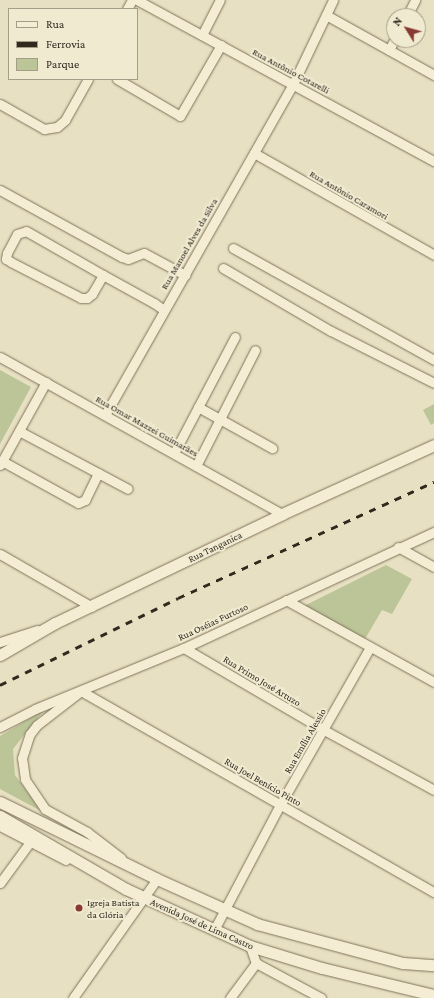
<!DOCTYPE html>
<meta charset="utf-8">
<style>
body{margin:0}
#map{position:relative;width:434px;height:998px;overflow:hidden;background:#e8e0c2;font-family:"Crimson Pro",serif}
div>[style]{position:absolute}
.green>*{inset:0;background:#bbc598}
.roads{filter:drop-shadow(0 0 1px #80725b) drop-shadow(0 0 1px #80725b)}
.minor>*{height:9px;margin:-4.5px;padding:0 4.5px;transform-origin:4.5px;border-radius:4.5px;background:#f4edd4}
.tertiary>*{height:11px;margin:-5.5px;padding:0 5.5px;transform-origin:5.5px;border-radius:5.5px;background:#f4edd4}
.rail>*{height:3px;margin-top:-1.5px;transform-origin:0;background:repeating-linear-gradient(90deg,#31291e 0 7px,transparent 0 14px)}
.dots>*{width:11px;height:11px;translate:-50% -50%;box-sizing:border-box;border:2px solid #f0ead1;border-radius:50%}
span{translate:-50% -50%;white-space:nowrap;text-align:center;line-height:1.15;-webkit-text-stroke:4px #f0ead1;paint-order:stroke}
.street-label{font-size:10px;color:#31291e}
.poi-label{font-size:10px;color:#31291e}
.left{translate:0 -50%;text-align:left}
.legend{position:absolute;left:8px;top:8px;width:130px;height:72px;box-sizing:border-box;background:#f0ead1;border:1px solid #a49d89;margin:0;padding:5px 7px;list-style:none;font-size:12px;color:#31291e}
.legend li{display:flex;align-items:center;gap:8px;height:20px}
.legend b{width:20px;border:1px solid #a49d89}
.north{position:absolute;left:386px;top:8px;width:40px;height:40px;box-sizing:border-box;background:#f0ead1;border:1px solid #a49d89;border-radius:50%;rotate:307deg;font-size:11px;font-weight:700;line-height:16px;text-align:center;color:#31291e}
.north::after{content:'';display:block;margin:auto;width:14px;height:18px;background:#883932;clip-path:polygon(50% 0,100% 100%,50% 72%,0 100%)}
</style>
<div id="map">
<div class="green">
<i style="clip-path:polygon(0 370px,31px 387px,0 444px)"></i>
<i style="clip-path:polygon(434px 404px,434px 423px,431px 425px,423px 410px)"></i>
<i style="clip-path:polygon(386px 565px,412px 579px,392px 614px,382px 610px,365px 639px,304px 606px)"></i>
<i style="clip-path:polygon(44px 710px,13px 749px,15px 775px,41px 811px,0 789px,0 736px)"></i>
</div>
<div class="roads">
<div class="minor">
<i style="left:137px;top:0;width:338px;rotate:28.5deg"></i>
<i style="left:127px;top:9px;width:10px;rotate:-61deg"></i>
<i style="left:326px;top:15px;width:124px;rotate:29.1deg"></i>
<i style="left:407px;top:16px;width:18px;rotate:-63deg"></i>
<i style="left:202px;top:35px;width:39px;rotate:-63deg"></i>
<i style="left:389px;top:50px;width:11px;rotate:-63deg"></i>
<i style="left:117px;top:79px;width:73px;rotate:30.4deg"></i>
<i style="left:180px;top:116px;width:82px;rotate:-60deg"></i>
<i style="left:0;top:104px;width:51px;rotate:29.6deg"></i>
<i style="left:44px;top:129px;width:13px;rotate:-9deg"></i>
<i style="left:57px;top:127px;width:11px;rotate:-41deg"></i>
<i style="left:65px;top:120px;width:47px;rotate:-60.7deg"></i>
<i style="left:254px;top:153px;width:207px;rotate:29.5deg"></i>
<i style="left:0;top:190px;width:139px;rotate:28.8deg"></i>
<i style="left:122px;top:257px;width:6px;rotate:18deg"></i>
<i style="left:128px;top:259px;width:17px;rotate:-21deg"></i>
<i style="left:144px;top:253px;width:47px;rotate:28.2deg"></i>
<i style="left:233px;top:248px;width:230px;rotate:29.1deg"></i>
<i style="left:223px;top:268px;width:125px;rotate:30.3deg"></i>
<i style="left:331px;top:331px;width:115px;rotate:26.8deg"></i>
<i style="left:103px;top:275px;width:22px;rotate:120deg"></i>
<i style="left:92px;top:294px;width:6px;rotate:141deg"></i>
<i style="left:87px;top:298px;width:6px;rotate:180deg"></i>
<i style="left:81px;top:298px;width:79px;rotate:-152.8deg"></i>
<i style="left:11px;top:262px;width:6px;rotate:-149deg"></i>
<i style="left:6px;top:259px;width:6px;rotate:-81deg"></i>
<i style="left:7px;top:253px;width:21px;rotate:-62deg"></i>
<i style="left:17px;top:234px;width:9px;rotate:-18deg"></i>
<i style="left:26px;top:231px;width:89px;rotate:29.7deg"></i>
<i style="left:103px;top:275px;width:58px;rotate:28.8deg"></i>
<i style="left:154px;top:303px;width:12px;rotate:35deg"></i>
<i style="left:0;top:357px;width:323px;rotate:29.1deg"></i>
<i style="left:198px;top:407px;width:85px;rotate:29deg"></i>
<i style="left:105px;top:415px;width:381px;rotate:-60.4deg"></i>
<i style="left:293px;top:84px;width:93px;rotate:-64.5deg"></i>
<i style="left:19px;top:431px;width:123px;rotate:28deg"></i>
<i style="left:174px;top:453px;width:131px;rotate:-62.3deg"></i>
<i style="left:2px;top:461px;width:87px;rotate:28.9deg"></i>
<i style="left:78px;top:503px;width:8px;rotate:-23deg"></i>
<i style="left:85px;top:500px;width:30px;rotate:-64deg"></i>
<i style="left:0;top:465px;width:95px;rotate:-61deg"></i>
<i style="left:196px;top:466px;width:130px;rotate:-63deg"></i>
<i style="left:398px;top:547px;width:41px;rotate:29.1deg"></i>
<i style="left:0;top:554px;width:106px;rotate:29.9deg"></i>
<i style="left:286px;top:600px;width:169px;rotate:29deg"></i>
<i style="left:0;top:642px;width:39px;rotate:-18deg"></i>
<i style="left:184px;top:648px;width:162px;rotate:30.4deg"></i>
<i style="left:324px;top:730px;width:125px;rotate:28.6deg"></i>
<i style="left:0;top:727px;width:39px;rotate:-27deg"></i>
<i style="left:35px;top:709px;width:161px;rotate:-22.3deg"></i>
<i style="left:184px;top:648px;width:276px;rotate:-24.9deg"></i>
<i style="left:0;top:826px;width:74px;rotate:27.3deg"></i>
<i style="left:121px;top:858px;width:43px;rotate:-142.6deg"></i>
<i style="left:87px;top:832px;width:48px;rotate:-151.3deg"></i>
<i style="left:45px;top:809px;width:36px;rotate:-124deg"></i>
<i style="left:25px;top:779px;width:21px;rotate:-98deg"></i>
<i style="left:22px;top:758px;width:25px;rotate:-72deg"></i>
<i style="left:30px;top:734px;width:11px;rotate:-52deg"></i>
<i style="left:37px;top:725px;width:56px;rotate:-37.7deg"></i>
<i style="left:81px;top:691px;width:406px;rotate:29.7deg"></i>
<i style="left:0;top:883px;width:51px;rotate:-53.8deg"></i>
<i style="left:214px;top:930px;width:141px;rotate:-62.2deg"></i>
<i style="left:280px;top:805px;width:182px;rotate:-60.3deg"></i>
<i style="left:250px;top:946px;width:18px;rotate:71deg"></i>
<i style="left:256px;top:963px;width:74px;rotate:28.3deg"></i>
<i style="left:73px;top:998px;width:146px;rotate:-54.8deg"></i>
<i style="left:230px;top:998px;width:44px;rotate:-53.4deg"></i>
</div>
<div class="tertiary">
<i style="left:0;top:655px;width:64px;rotate:-30.2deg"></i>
<i style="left:55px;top:623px;width:252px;rotate:-25.6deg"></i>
<i style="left:282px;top:514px;width:167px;rotate:-24.4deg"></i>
<i style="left:0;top:802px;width:175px;rotate:26.1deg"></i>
<i style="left:157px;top:879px;width:110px;rotate:24.2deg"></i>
<i style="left:257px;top:924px;width:151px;rotate:15deg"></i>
<i style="left:403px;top:963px;width:31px;rotate:4deg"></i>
<i style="left:0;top:816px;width:146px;rotate:30.1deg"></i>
<i style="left:126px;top:889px;width:136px;rotate:24.7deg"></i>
<i style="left:250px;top:946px;width:75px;rotate:17deg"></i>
<i style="left:322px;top:968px;width:115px;rotate:13.6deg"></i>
</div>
</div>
<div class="rail">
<i style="left:0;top:685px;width:198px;rotate:-26deg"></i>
<i style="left:178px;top:598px;width:281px;rotate:-24.4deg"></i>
</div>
<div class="dots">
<i style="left:79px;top:908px;background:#883932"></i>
</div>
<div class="street-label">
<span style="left:291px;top:71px;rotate:28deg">Rua Antônio Cotarelli</span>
<span style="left:349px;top:195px;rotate:30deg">Rua Antônio Caramori</span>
<span style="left:189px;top:244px;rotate:-60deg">Rua Manoel Alves da Silva</span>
<span style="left:147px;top:426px;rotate:29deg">Rua Omar Mazzei Guimarães</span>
<span style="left:215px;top:547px;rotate:-26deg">Rua Tanganica</span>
<span style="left:213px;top:622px;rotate:-25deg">Rua Oséias Furtoso</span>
<span style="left:262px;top:681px;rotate:31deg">Rua Primo José Artuzo</span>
<span style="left:305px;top:741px;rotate:-60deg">Rua Emília Alessio</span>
<span style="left:263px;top:782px;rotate:30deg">Rua Joel Benício Pinto</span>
<span style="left:202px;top:924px;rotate:24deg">Avenida José de Lima Castro</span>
</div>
<div class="poi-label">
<span class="left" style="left:87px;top:908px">Igreja Batista<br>da Glória</span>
</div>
<ul class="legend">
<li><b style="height:5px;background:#f4edd4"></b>Rua</li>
<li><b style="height:5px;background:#31291e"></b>Ferrovia</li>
<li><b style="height:11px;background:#bbc598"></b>Parque</li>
</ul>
<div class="north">N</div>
</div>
